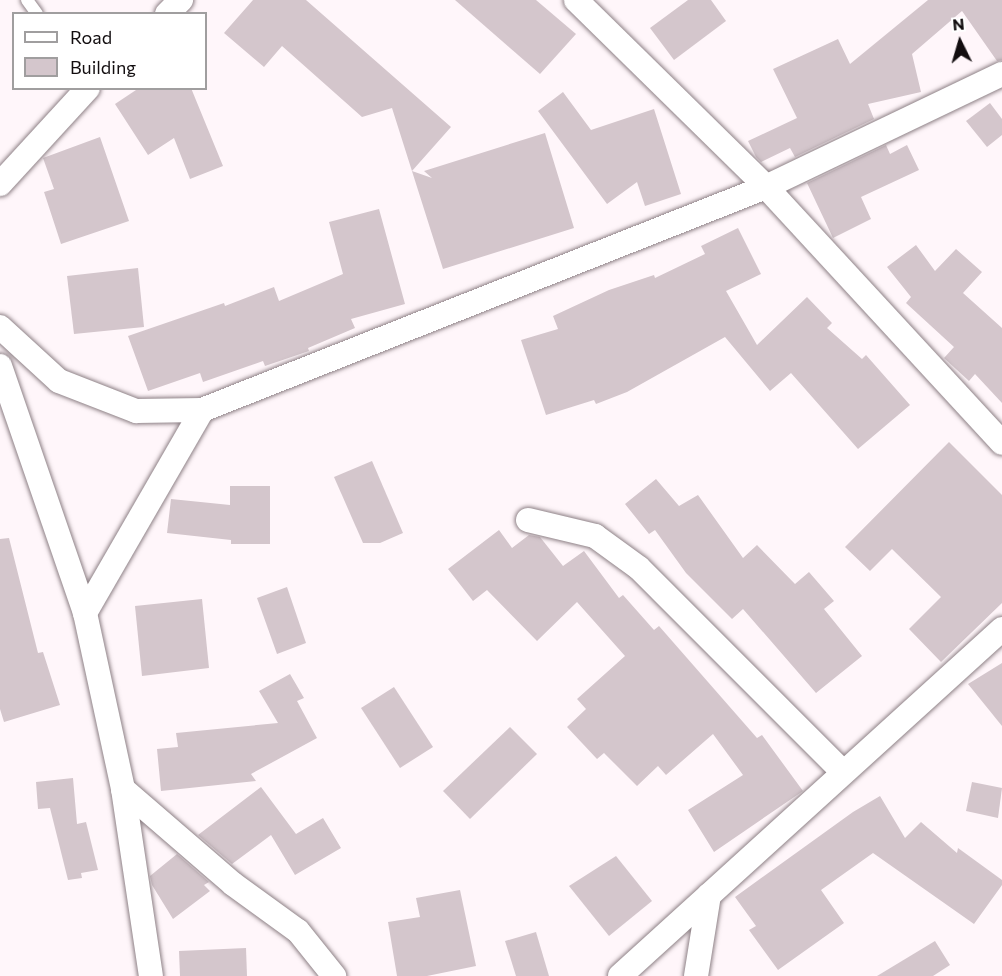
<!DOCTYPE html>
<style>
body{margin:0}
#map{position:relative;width:1002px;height:976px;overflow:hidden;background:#fff6fa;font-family:Commissioner,sans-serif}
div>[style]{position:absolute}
.building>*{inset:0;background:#d4c6cc}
.roads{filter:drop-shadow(0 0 2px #8e8186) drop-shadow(0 0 2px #8e8186)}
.lane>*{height:12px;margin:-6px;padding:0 6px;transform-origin:6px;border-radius:6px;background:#fff}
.street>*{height:24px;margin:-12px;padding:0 12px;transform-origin:12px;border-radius:12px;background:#fff}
span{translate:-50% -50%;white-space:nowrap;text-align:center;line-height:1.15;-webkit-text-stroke:4.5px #fff;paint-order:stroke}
.legend{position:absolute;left:12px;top:12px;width:195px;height:78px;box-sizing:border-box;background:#fff;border:2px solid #a09e9f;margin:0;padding:8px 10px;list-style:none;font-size:18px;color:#120d0f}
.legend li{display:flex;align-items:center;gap:12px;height:30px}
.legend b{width:30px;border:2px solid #a09e9f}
.north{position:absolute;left:930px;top:12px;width:60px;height:60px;-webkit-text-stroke:4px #fff;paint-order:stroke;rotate:355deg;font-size:16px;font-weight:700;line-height:24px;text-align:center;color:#120d0f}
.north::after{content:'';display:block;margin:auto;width:21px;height:27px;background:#120d0f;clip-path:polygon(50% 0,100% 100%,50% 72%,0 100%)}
</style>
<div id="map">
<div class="building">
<i style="clip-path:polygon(253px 0,306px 0,451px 127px,412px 171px,432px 178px,424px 171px,545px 133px,574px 228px,443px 269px,392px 108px,362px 117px,282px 46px,264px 67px,224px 33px)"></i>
<i style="clip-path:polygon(455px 0,536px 0,576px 34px,540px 74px)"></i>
<i style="clip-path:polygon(688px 0,711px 0,726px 21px,674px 60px,650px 28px)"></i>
<i style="clip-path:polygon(928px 0,1002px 0,1002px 60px,997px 61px,962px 11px,912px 54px,921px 92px,868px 104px,874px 119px,795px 157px,790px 148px,761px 162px,756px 157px,748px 141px,797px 118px,773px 69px,838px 39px,850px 64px)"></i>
<i style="clip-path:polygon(139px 88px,191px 88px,223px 166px,190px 179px,174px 138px,148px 155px,115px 104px)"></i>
<i style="clip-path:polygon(563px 92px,591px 130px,654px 109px,681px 194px,645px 206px,637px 182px,607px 204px,538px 111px)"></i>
<i style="clip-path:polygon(990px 103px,1002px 119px,1002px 135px,987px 147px,966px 121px)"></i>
<i style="clip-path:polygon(100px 137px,129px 221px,61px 244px,44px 192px,54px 189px,43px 158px)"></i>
<i style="clip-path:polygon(886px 145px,890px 154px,907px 145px,919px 170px,861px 197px,871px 219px,833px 238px,807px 183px)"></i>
<i style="clip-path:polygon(379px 209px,405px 304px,351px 319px,355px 328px,308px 348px,309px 351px,265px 366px,263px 361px,203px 382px,200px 373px,148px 391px,128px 336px,224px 303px,225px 306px,274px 287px,279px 301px,343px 274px,329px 222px)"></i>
<i style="clip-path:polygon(738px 228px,761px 274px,726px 291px,757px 345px,807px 297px,832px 323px,827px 328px,862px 359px,866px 355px,910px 405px,858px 449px,791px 373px,770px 391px,725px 337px,627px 392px,596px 404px,594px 400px,546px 415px,521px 340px,558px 329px,553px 316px,609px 290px,654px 275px,655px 278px,705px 254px,701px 246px)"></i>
<i style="clip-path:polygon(916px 245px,935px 271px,956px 249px,982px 272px,963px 293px,1002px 328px,1002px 403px,975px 374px,969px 381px,944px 358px,954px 347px,906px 303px,911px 297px,887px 267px)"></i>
<i style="clip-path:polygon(138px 268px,144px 327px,74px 334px,67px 276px)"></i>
<i style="clip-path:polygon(949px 442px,1002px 495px,1002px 603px,941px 662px,909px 629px,941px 597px,892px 549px,870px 571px,845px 547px)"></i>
<i style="clip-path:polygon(372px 461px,403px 533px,380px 543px,363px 543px,334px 477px)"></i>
<i style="clip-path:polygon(656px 479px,679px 506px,698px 495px,743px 558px,757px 545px,795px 584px,809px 572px,834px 601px,824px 609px,862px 656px,816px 693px,743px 609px,732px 619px,686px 573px,655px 530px,649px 534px,625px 504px)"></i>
<i style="clip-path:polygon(230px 486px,270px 486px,270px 544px,231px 544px,231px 540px,167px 533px,171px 499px,230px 505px)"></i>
<i style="clip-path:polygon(499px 530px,512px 548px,529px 535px,540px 537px,563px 566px,584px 551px,619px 598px,623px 595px,654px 630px,659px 626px,757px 738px,762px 735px,803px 791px,714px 852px,688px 810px,743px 775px,713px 734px,666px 775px,658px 766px,637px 786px,604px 753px,597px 759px,567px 727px,586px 709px,577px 699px,625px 656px,577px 602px,537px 641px,487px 590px,473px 601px,448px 569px)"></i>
<i style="clip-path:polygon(9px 538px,38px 653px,43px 652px,60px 705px,4px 722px,0 709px,0 539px)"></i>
<i style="clip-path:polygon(287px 587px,306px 643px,277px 654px,257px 598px)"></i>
<i style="clip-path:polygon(202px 599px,209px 668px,142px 676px,135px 606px)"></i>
<i style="clip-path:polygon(1002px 663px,1002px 726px,968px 684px)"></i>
<i style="clip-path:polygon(290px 674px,304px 698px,297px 701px,317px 738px,251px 774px,256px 781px,161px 791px,157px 749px,178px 747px,176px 733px,278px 723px,259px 691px)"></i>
<i style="clip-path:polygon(394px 687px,433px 747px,400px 768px,361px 708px)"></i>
<i style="clip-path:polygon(510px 727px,537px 754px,470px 819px,443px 791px)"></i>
<i style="clip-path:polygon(73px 778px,77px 824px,86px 822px,98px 870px,81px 873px,82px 878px,68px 880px,50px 808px,38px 809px,36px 782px)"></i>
<i style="clip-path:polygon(972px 782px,1002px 788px,998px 818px,966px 811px)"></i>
<i style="clip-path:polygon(261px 787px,296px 834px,323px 818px,341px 848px,295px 875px,271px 835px,232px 864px,198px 835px)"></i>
<i style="clip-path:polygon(880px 796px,905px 838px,921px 822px,957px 853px,958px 848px,1002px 880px,1002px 885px,974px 924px,873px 853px,821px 890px,844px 923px,778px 970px,749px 930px,756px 926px,735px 897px,853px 812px)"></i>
<i style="clip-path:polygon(177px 854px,209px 882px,204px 885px,210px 891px,173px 919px,152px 885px,150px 876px)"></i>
<i style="clip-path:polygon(616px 856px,652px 901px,609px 936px,569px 886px)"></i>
<i style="clip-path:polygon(460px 890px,476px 966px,427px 976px,397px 976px,388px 922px,420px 917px,416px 898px)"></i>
<i style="clip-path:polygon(536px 932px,549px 976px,516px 976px,505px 941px)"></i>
<i style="clip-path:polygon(935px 941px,950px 965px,933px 976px,877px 976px)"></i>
<i style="clip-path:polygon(246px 948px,247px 976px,180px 976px,179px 951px)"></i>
</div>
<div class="roads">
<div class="lane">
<i style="left:27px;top:0;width:17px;rotate:54deg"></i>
</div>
<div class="street">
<i style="left:576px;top:0;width:267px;rotate:44.5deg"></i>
<i style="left:766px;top:187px;width:348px;rotate:47.3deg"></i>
<i style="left:167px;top:14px;width:20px;rotate:-45deg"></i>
<i style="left:0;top:184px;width:130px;rotate:-47.5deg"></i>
<i style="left:0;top:327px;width:80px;rotate:42.5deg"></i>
<i style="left:59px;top:381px;width:83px;rotate:21.3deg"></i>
<i style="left:136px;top:411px;width:66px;rotate:-0.9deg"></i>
<i style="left:202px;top:410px;width:606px;rotate:-21.57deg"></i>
<i style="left:766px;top:187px;width:262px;rotate:-25.6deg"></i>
<i style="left:0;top:366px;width:261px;rotate:71deg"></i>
<i style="left:85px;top:613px;width:180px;rotate:77.8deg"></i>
<i style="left:123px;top:789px;width:189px;rotate:81.5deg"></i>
<i style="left:528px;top:520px;width:69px;rotate:13.4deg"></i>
<i style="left:595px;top:536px;width:54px;rotate:36deg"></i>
<i style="left:639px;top:568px;width:288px;rotate:45deg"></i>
<i style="left:85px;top:613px;width:234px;rotate:-60deg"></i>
<i style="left:123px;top:789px;width:145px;rotate:40.8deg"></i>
<i style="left:233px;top:884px;width:80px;rotate:35.9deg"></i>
<i style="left:298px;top:931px;width:58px;rotate:51.3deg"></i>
<i style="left:620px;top:976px;width:516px;rotate:-42.25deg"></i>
<i style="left:696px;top:976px;width:82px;rotate:-80.9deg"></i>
</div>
</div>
<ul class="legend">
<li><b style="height:8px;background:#fff"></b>Road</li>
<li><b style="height:16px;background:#d4c6cc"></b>Building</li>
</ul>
<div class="north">N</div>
</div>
